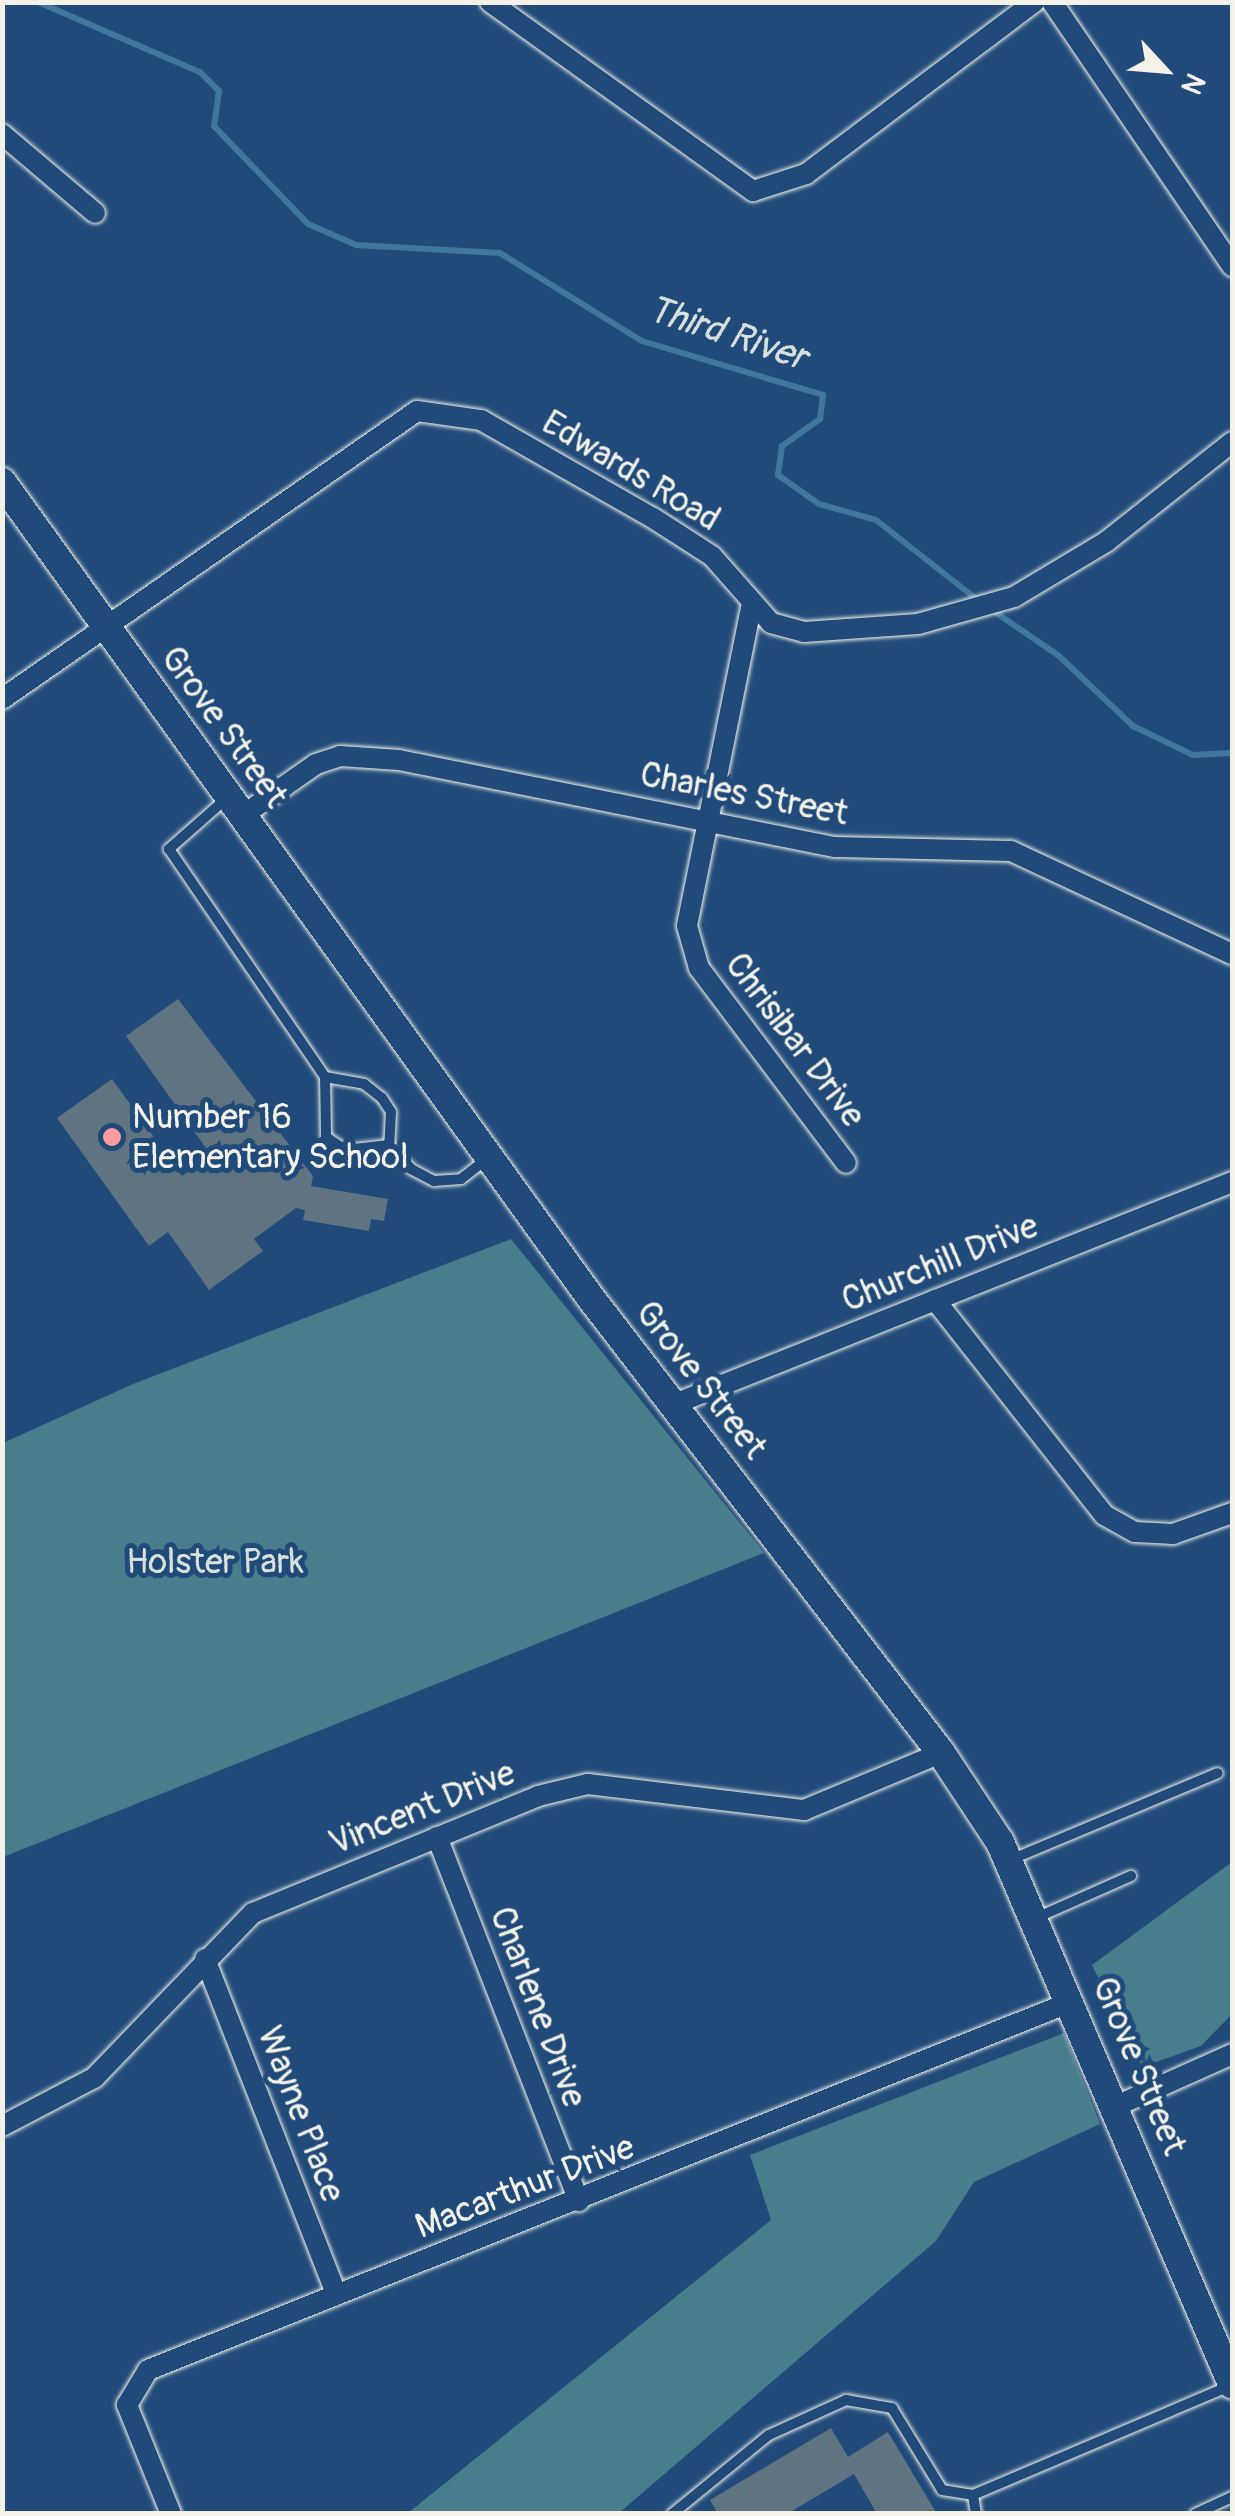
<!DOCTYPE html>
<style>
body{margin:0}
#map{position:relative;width:1235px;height:2516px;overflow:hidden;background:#1f4a7a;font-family:Pangolin,sans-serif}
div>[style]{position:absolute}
.green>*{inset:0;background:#487e8c}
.stream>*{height:6px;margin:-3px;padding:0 3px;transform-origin:3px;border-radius:3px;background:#40779d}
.building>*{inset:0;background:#607381}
.roads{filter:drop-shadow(0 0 2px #f4f1e8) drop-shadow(0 0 2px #f4f1e8)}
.lane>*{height:10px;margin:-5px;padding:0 5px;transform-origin:5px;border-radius:5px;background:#1f4a7a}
.street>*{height:20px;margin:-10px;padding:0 10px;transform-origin:10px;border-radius:10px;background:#1f4a7a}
.secondary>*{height:28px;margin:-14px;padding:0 14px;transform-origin:14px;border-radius:14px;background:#1f4a7a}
.dots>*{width:28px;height:28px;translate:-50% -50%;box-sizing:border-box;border:5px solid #1f4a7a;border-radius:50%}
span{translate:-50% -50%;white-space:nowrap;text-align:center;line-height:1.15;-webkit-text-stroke:10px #1f4a7a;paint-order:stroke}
.street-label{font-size:35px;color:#f4f1e8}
.poi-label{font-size:35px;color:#f4f1e8}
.left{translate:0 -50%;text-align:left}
.park-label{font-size:35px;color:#dae0da}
.water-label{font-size:38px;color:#d9dfdd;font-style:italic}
.frame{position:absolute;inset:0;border:5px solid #f4f1e8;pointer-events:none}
.north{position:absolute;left:1115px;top:20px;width:100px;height:100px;-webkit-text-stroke:8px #1f4a7a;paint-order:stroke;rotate:116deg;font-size:28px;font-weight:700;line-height:40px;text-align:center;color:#f4f1e8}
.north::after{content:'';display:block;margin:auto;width:35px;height:45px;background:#f4f1e8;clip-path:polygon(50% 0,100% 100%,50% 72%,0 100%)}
</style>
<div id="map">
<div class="green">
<i style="clip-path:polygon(511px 1239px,764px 1553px,3px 1857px,3px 1443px,133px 1384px)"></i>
<i style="clip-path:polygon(1232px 1862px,1232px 2014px,1201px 2046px,1142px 2067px,1092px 1965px)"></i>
<i style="clip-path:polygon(1064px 2033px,1100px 2124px,974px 2182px,936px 2241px,619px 2513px,408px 2513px,771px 2220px,750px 2155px)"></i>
</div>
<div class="stream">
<i style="left:38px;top:2px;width:176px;rotate:23.4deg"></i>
<i style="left:200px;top:72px;width:27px;rotate:45deg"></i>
<i style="left:219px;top:91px;width:35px;rotate:98deg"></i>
<i style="left:214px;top:126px;width:136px;rotate:46.2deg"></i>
<i style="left:308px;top:224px;width:52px;rotate:23.6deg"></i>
<i style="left:356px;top:245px;width:144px;rotate:3.2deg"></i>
<i style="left:500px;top:253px;width:167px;rotate:31.8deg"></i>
<i style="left:642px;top:341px;width:189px;rotate:16.6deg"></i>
<i style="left:823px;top:395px;width:24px;rotate:97deg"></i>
<i style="left:820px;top:419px;width:47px;rotate:144.6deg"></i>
<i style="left:782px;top:446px;width:29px;rotate:98deg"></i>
<i style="left:778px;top:475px;width:50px;rotate:35.3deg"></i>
<i style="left:819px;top:504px;width:59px;rotate:15.7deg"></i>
<i style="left:876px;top:520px;width:131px;rotate:38.2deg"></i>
<i style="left:989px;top:608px;width:85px;rotate:34.4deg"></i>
<i style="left:1059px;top:656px;width:102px;rotate:43.4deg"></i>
<i style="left:1133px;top:726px;width:67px;rotate:25.8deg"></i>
<i style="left:1193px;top:755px;width:39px;rotate:-3deg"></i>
</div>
<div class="building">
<i style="clip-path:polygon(178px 999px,313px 1176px,311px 1186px,388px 1199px,384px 1221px,371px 1219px,369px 1231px,303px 1220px,305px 1210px,296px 1208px,254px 1239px,263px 1251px,209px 1290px,168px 1232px,149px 1246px,57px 1118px,112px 1079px,182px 1176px,211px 1155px,126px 1036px)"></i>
<i style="clip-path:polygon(831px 2428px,848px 2457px,888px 2432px,937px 2514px,877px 2514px,854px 2474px,787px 2514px,718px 2514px,710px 2500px)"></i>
</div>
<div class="roads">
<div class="lane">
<i style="left:228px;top:797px;width:79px;rotate:138.6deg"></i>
<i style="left:169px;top:849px;width:276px;rotate:55.6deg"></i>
<i style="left:325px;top:1077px;width:40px;rotate:10deg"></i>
<i style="left:364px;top:1084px;width:23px;rotate:38deg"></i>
<i style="left:382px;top:1098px;width:17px;rotate:57deg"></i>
<i style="left:391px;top:1112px;width:33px;rotate:93deg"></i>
<i style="left:389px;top:1145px;width:33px;rotate:47deg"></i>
<i style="left:411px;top:1169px;width:26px;rotate:28deg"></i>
<i style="left:434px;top:1181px;width:27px;rotate:-4deg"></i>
<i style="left:461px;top:1179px;width:34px;rotate:-38deg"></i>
<i style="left:325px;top:1077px;width:60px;rotate:89deg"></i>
<i style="left:326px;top:1137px;width:23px;rotate:34deg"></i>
<i style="left:345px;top:1150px;width:44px;rotate:-6.5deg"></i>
<i style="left:1010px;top:1860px;width:225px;rotate:-22.7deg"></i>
<i style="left:1036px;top:1918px;width:104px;rotate:-23.9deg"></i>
<i style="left:973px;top:2495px;width:19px;rotate:81deg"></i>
<i style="left:672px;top:2514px;width:125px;rotate:-39.2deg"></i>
<i style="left:769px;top:2435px;width:85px;rotate:-24.4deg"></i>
<i style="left:846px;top:2400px;width:47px;rotate:9.9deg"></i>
<i style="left:892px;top:2408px;width:96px;rotate:58.6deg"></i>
<i style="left:942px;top:2490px;width:31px;rotate:9deg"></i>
<i style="left:973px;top:2495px;width:281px;rotate:-23deg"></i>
<i style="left:1195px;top:2514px;width:41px;rotate:-24.7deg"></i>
</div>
<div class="street">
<i style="left:490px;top:2px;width:324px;rotate:35.7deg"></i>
<i style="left:753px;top:191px;width:56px;rotate:-17.8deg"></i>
<i style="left:806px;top:174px;width:286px;rotate:-37deg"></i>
<i style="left:1052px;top:2px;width:320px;rotate:55.7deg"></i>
<i style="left:2px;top:134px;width:122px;rotate:40.3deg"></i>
<i style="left:752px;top:603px;width:329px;rotate:101.4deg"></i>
<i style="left:687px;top:926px;width:44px;rotate:74.1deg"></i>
<i style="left:699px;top:968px;width:244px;rotate:53deg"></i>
<i style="left:2px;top:699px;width:505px;rotate:-34.76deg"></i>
<i style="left:417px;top:411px;width:65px;rotate:8deg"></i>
<i style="left:481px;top:420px;width:198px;rotate:29.7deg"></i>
<i style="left:653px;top:518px;width:70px;rotate:32.8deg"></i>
<i style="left:712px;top:556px;width:89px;rotate:48.6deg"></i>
<i style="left:771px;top:623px;width:34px;rotate:15deg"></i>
<i style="left:804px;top:632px;width:114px;rotate:-4deg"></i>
<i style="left:918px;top:624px;width:100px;rotate:-15.7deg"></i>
<i style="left:1014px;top:597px;width:107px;rotate:-30.9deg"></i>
<i style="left:1106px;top:542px;width:161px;rotate:-38.4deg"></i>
<i style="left:242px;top:816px;width:90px;rotate:-35.1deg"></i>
<i style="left:316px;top:764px;width:25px;rotate:-18deg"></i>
<i style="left:340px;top:756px;width:59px;rotate:3.9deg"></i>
<i style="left:399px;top:760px;width:445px;rotate:11.3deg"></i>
<i style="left:835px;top:847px;width:176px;rotate:1.3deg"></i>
<i style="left:1011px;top:851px;width:244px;rotate:25deg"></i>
<i style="left:935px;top:1300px;width:273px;rotate:51.8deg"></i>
<i style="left:1104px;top:1515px;width:35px;rotate:29deg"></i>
<i style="left:1135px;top:1532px;width:38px;rotate:3deg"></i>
<i style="left:1173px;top:1534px;width:63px;rotate:-19.6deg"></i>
<i style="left:672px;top:1405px;width:603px;rotate:-21.71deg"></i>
<i style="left:437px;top:1837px;width:391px;rotate:68.7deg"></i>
<i style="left:205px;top:1959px;width:360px;rotate:68.6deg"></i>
<i style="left:1116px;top:2106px;width:127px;rotate:-24.1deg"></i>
<i style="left:2px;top:2126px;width:104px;rotate:-27.6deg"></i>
<i style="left:94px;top:2078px;width:229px;rotate:-46.1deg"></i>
<i style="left:253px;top:1913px;width:308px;rotate:-22.3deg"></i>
<i style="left:538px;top:1796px;width:51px;rotate:-13.5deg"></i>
<i style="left:588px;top:1784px;width:218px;rotate:6.9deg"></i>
<i style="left:804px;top:1810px;width:148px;rotate:-22.6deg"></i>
<i style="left:171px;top:2514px;width:118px;rotate:-112deg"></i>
<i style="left:127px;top:2405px;width:41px;rotate:-59deg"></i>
<i style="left:148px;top:2370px;width:994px;rotate:-21.74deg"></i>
</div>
<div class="secondary">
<i style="left:2px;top:482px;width:1005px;rotate:54.19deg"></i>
<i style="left:590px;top:1297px;width:575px;rotate:52.41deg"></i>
<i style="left:941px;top:1753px;width:107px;rotate:56.5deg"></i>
<i style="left:1000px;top:1842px;width:590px;rotate:66.83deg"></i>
</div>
</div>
<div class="dots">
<i style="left:112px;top:1137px;background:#ff9aa2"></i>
</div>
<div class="street-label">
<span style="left:631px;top:471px;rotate:31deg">Edwards Road</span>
<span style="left:224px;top:727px;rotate:54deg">Grove Street</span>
<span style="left:744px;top:794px;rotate:11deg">Charles Street</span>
<span style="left:795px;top:1040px;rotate:53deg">Chrisibar Drive</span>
<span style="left:940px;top:1263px;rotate:-22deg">Churchill Drive</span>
<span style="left:701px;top:1380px;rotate:52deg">Grove Street</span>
<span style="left:422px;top:1808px;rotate:-22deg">Vincent Drive</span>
<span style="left:538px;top:2007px;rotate:69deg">Charlene Drive</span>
<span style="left:1139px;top:2066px;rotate:67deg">Grove Street</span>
<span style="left:301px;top:2114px;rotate:69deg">Wayne Place</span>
<span style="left:525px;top:2187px;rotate:-21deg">Macarthur Drive</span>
</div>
<div class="poi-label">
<span class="left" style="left:132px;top:1137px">Number 16<br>Elementary School</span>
</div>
<div class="park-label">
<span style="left:215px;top:1562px">Holster Park</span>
</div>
<div class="water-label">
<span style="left:727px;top:334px;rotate:18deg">Third River</span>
</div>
<div class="frame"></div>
<div class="north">N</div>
</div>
